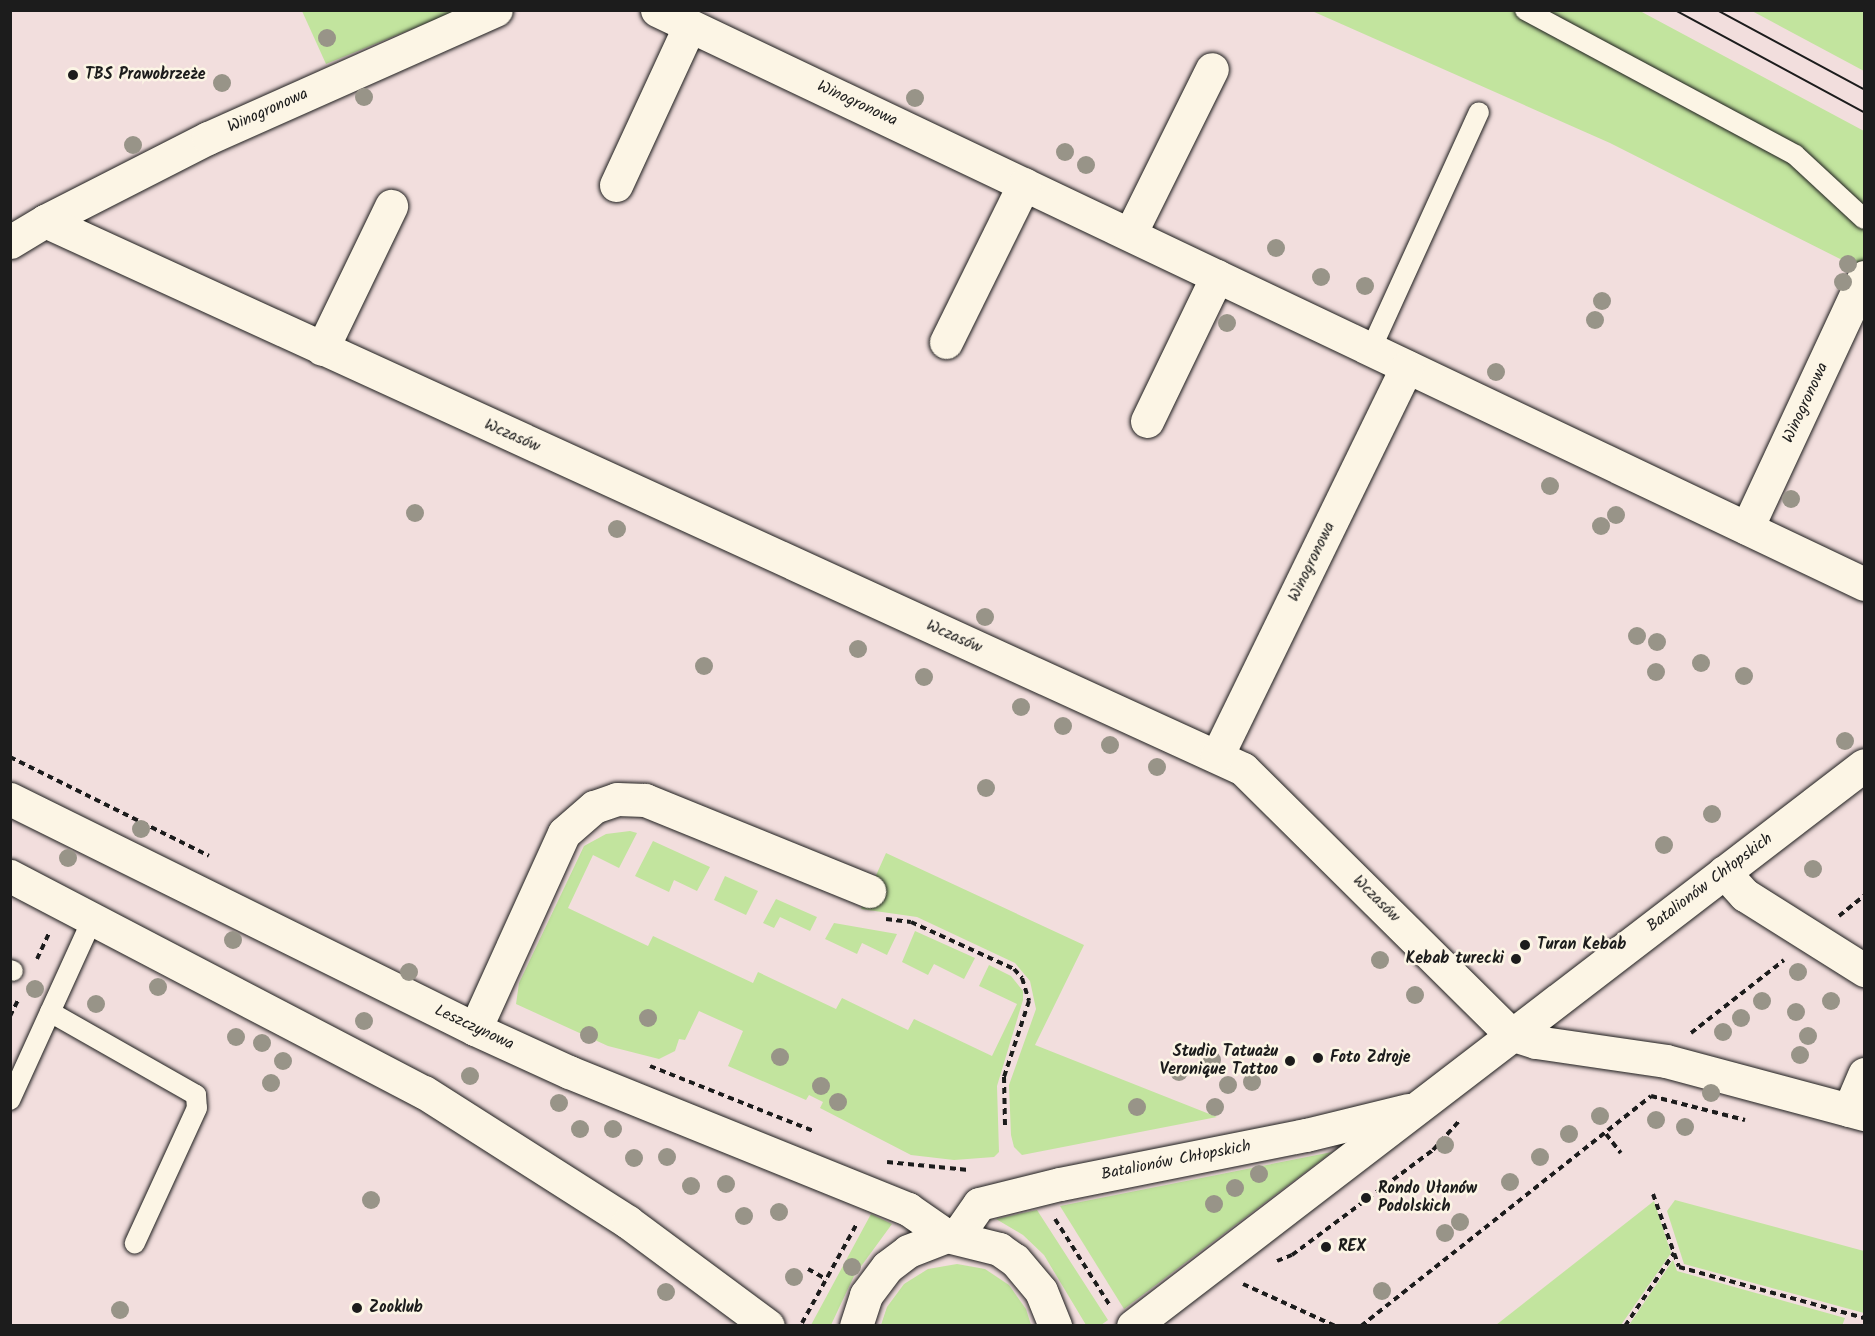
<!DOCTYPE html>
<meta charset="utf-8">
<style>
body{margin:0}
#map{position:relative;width:1875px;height:1336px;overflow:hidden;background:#f2dedd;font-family:Kalam,sans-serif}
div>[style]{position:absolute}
.green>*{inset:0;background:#c2e49e}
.path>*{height:4px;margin-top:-2px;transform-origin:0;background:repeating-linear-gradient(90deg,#1c1c1c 0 6px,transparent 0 10.5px)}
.roads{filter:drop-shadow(0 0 2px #1c1c1c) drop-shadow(0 0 2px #1c1c1c)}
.service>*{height:20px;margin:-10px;padding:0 10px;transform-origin:10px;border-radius:10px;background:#fcf5e5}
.minor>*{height:33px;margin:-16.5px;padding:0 16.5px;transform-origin:16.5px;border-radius:16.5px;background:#fcf5e5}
.tertiary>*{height:33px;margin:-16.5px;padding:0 16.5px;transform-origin:16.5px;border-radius:16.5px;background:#fcf5e5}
.tram>*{height:1.5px;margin:-0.75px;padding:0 0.75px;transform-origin:0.75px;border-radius:0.75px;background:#1c1c1c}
.trees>*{width:18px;height:18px;margin:-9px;border-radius:50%;background:#989488}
.dots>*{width:16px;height:16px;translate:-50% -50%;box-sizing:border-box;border:3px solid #fcf5e5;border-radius:50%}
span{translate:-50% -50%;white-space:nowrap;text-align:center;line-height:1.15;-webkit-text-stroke:5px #fcf5e5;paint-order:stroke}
.poi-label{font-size:16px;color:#1c1c1c;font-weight:700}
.left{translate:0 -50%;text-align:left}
.right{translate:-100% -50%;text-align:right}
.street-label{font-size:16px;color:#1c1c1c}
.frame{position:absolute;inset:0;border:12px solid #1c1c1c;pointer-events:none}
</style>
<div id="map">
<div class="green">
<i style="clip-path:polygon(302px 11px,456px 11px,326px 64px)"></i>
<i style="clip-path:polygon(1312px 11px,1640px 11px,1864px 131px,1864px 271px,1610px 143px)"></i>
<i style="clip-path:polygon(1752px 11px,1864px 11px,1864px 71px)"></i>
<i style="clip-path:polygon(630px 831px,637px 833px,619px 868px,593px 855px,568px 908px,648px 946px,653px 936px,753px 983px,758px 972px,836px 1009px,842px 998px,908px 1030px,914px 1019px,992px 1056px,1017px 1004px,979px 986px,989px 965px,1011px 976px,1023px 991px,1023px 1000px,997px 1086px,999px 1152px,994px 1157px,954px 1160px,911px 1155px,820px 1108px,823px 1102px,809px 1095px,806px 1100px,728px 1066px,743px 1031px,699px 1011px,685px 1040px,679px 1039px,675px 1051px,659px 1059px,608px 1046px,516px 1004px,519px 983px,584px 846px,606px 834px)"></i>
<i style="clip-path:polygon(653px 841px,710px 867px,697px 891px,674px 880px,669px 892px,635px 876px)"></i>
<i style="clip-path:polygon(886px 853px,1084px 945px,1035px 1045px,1217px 1117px,1022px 1155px,1014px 1147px,1011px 1135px,1009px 1085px,1036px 1009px,1030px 981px,1015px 963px,917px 917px,861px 909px)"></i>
<i style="clip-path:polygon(725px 876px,758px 891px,746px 915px,714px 900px)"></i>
<i style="clip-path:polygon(776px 899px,817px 917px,810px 931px,780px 917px,774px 928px,763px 923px)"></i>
<i style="clip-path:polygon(834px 923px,897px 934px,887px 955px,862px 943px,857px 954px,825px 939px)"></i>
<i style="clip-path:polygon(915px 931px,975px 958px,964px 979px,934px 964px,928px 975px,902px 962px)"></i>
<i style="clip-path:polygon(1332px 1152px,1124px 1309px,1060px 1206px)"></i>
<i style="clip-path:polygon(1675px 1200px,1864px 1251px,1864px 1313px,1684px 1264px,1667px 1211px)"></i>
<i style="clip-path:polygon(1654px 1201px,1671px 1253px,1621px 1325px,1496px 1325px)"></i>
<i style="clip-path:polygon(1037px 1210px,1108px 1320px,1101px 1325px,1086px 1325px,1044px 1255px,1023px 1235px,996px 1219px)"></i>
<i style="clip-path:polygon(871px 1214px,892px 1224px,854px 1276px,831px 1325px,811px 1325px)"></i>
<i style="clip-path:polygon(1673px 1260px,1677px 1271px,1845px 1318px,1842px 1326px,1629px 1325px)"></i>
<i style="clip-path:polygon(957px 1264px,985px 1269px,1009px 1285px,1026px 1309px,1031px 1325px,881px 1325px,887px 1307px,904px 1284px,928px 1269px)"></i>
</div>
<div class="path">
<i style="left:10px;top:757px;width:222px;rotate:26.4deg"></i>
<i style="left:1839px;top:916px;width:32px;rotate:-39deg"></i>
<i style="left:886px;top:919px;width:25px;rotate:7deg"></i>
<i style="left:911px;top:922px;width:113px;rotate:24.5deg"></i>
<i style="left:1014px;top:969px;width:12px;rotate:48deg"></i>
<i style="left:1022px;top:978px;width:24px;rotate:73deg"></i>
<i style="left:1029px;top:1001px;width:80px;rotate:108.2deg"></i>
<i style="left:1004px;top:1077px;width:48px;rotate:88.8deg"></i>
<i style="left:37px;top:959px;width:29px;rotate:-65deg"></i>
<i style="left:10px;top:1016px;width:20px;rotate:-63deg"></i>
<i style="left:1691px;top:1033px;width:118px;rotate:-38.1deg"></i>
<i style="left:650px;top:1066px;width:175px;rotate:21.7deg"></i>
<i style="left:1606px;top:1134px;width:24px;rotate:52deg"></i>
<i style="left:887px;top:1162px;width:82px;rotate:5.6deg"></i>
<i style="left:1653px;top:1194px;width:77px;rotate:70.4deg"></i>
<i style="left:1679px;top:1267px;width:192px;rotate:15.4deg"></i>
<i style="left:1055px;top:1219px;width:101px;rotate:57.6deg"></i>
<i style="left:1277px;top:1261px;width:16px;rotate:-22deg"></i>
<i style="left:1292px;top:1255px;width:176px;rotate:-36.7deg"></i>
<i style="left:1433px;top:1150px;width:38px;rotate:-48deg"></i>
<i style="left:808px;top:1269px;width:21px;rotate:29deg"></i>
<i style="left:1243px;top:1284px;width:101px;rotate:24.5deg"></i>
<i style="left:802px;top:1323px;width:112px;rotate:-61.1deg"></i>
<i style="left:1361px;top:1326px;width:370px;rotate:-38.4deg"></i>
<i style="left:1651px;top:1096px;width:97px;rotate:14.3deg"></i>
<i style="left:1625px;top:1326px;width:88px;rotate:-56.1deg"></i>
</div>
<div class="roads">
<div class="service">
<i style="left:1525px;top:10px;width:306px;rotate:28.2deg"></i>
<i style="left:1795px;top:155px;width:94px;rotate:42.8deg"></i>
<i style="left:1371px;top:349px;width:260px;rotate:-65.5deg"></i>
<i style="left:10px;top:970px;width:3px;rotate:18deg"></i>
<i style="left:50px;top:1012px;width:168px;rotate:29.6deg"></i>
<i style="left:196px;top:1095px;width:13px;rotate:86deg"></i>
<i style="left:197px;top:1108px;width:149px;rotate:114.7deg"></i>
<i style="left:10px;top:1100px;width:200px;rotate:-65.5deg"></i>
</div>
<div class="minor">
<i style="left:657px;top:10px;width:1337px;rotate:25.43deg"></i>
<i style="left:616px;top:185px;width:174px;rotate:-65.2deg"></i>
<i style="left:45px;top:221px;width:183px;rotate:-27deg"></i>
<i style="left:208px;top:138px;width:315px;rotate:-24deg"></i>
<i style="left:1130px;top:234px;width:184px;rotate:-63.6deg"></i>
<i style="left:10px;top:242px;width:41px;rotate:-31deg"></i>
<i style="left:45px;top:221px;width:1317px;rotate:24.58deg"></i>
<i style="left:1243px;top:769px;width:377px;rotate:44.7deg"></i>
<i style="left:1511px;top:1034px;width:26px;rotate:18deg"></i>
<i style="left:1536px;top:1042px;width:131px;rotate:8.3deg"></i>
<i style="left:1666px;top:1061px;width:205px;rotate:15deg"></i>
<i style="left:946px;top:342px;width:176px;rotate:-63.7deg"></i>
<i style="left:322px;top:349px;width:159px;rotate:-64.2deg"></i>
<i style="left:1147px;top:421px;width:161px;rotate:-64.2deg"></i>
<i style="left:1747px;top:528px;width:277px;rotate:-65deg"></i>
<i style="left:1217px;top:756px;width:433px;rotate:-64deg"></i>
<i style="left:1724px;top:872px;width:31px;rotate:48deg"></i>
<i style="left:1745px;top:895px;width:141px;rotate:32.2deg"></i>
<i style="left:475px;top:1029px;width:215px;rotate:-65.6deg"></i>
<i style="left:564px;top:833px;width:40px;rotate:-41deg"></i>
<i style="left:594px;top:807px;width:24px;rotate:-19deg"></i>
<i style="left:617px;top:799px;width:28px;rotate:2deg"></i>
<i style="left:645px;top:800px;width:242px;rotate:22.1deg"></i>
<i style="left:1849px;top:1110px;width:39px;rotate:-67deg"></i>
</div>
<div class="tertiary">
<i style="left:10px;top:799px;width:519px;rotate:26.32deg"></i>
<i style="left:475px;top:1029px;width:103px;rotate:24.6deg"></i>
<i style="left:569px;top:1072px;width:366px;rotate:22deg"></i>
<i style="left:908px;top:1209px;width:47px;rotate:34.7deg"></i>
<i style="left:10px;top:876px;width:467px;rotate:27.6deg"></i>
<i style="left:424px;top:1092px;width:242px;rotate:32.5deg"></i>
<i style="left:628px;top:1222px;width:174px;rotate:36.6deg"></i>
<i style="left:956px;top:1237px;width:40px;rotate:-55.1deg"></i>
<i style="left:979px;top:1204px;width:83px;rotate:-13.9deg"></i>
<i style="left:1060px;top:1184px;width:251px;rotate:-11.3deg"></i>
<i style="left:1306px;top:1135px;width:105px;rotate:-13.8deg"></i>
<i style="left:856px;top:1326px;width:33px;rotate:-72deg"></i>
<i style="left:866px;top:1295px;width:35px;rotate:-53deg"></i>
<i style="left:887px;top:1267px;width:26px;rotate:-37deg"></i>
<i style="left:908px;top:1251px;width:42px;rotate:-21deg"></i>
<i style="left:947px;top:1236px;width:54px;rotate:14deg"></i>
<i style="left:999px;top:1249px;width:19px;rotate:35deg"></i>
<i style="left:1015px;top:1260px;width:40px;rotate:50deg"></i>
<i style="left:1041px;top:1291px;width:38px;rotate:68deg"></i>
<i style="left:1133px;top:1326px;width:921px;rotate:-37.5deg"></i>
</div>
</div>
<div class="tram">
<i style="left:1675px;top:10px;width:215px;rotate:28.4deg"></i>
<i style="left:1717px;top:10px;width:167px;rotate:28.3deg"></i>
</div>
<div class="trees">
<i style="left:327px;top:38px"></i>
<i style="left:222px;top:83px"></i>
<i style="left:364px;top:97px"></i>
<i style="left:915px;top:98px"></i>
<i style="left:133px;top:145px"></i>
<i style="left:1065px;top:152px"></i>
<i style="left:1086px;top:165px"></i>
<i style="left:1276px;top:248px"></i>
<i style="left:1848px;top:264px"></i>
<i style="left:1321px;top:277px"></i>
<i style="left:1843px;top:282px"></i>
<i style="left:1365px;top:286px"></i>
<i style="left:1602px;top:301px"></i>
<i style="left:1595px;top:320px"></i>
<i style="left:1227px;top:323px"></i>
<i style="left:1496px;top:372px"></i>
<i style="left:1550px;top:486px"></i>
<i style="left:1791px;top:499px"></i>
<i style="left:415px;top:513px"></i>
<i style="left:1616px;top:515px"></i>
<i style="left:1601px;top:526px"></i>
<i style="left:617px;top:529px"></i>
<i style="left:985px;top:617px"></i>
<i style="left:1637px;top:636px"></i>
<i style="left:1657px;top:642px"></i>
<i style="left:858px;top:649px"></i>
<i style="left:1701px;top:663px"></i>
<i style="left:704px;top:666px"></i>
<i style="left:1656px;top:672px"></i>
<i style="left:1744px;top:676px"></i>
<i style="left:924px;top:677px"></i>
<i style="left:1021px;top:707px"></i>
<i style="left:1063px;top:726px"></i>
<i style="left:1845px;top:741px"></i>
<i style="left:1110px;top:745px"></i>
<i style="left:1157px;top:767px"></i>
<i style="left:986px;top:788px"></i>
<i style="left:1712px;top:814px"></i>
<i style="left:141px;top:829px"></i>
<i style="left:1664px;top:845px"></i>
<i style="left:68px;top:858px"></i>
<i style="left:1813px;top:869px"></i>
<i style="left:233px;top:940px"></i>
<i style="left:1380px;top:960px"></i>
<i style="left:409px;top:972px"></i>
<i style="left:1798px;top:972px"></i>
<i style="left:158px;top:987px"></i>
<i style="left:35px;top:989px"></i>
<i style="left:1415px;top:995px"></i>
<i style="left:1762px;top:1001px"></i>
<i style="left:1831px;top:1001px"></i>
<i style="left:96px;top:1004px"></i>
<i style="left:1796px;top:1012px"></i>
<i style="left:648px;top:1018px"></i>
<i style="left:1741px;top:1018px"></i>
<i style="left:364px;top:1021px"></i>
<i style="left:1723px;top:1032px"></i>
<i style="left:589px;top:1035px"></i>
<i style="left:1808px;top:1036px"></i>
<i style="left:236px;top:1037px"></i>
<i style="left:262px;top:1043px"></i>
<i style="left:1800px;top:1055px"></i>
<i style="left:780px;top:1057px"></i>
<i style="left:1212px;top:1060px"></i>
<i style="left:283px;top:1061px"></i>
<i style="left:1179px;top:1072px"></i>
<i style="left:470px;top:1076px"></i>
<i style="left:1252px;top:1082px"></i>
<i style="left:271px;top:1083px"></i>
<i style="left:1228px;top:1085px"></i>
<i style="left:821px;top:1086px"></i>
<i style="left:1711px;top:1093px"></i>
<i style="left:838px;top:1102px"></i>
<i style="left:559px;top:1103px"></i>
<i style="left:1137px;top:1107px"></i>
<i style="left:1215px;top:1107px"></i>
<i style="left:1600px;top:1116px"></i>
<i style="left:1656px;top:1120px"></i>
<i style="left:1685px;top:1127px"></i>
<i style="left:580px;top:1129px"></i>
<i style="left:613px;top:1129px"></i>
<i style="left:1569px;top:1134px"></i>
<i style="left:1445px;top:1145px"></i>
<i style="left:667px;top:1157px"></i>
<i style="left:1540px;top:1157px"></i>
<i style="left:634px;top:1158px"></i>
<i style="left:1259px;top:1174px"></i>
<i style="left:1510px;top:1182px"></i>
<i style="left:726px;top:1184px"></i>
<i style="left:691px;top:1186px"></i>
<i style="left:1235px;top:1188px"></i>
<i style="left:371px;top:1200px"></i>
<i style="left:1214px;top:1204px"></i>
<i style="left:779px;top:1212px"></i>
<i style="left:744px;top:1216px"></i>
<i style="left:1460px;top:1222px"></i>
<i style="left:1445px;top:1233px"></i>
<i style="left:852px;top:1267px"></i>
<i style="left:794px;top:1277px"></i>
<i style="left:1382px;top:1291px"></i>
<i style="left:666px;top:1292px"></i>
<i style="left:120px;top:1310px"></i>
</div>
<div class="dots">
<i style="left:73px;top:75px;background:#1c1c1c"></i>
<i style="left:1525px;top:945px;background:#1c1c1c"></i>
<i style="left:1516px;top:959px;background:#1c1c1c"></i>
<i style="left:1318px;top:1058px;background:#1c1c1c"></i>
<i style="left:1290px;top:1061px;background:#1c1c1c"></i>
<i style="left:1366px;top:1198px;background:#1c1c1c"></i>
<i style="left:1326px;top:1247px;background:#1c1c1c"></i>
<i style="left:357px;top:1308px;background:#1c1c1c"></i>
</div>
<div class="poi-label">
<span class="left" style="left:85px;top:75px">TBS Prawobrzeże</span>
<span class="left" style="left:1537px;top:945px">Turan Kebab</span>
<span class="right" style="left:1504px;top:959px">Kebab turecki</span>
<span class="right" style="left:1278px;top:1061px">Studio Tatuażu<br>Veronique Tattoo</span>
<span class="left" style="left:1330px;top:1058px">Foto Zdroje</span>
<span class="left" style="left:1378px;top:1198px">Rondo Ułanów<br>Podolskich</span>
<span class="left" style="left:1338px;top:1247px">REX</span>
<span class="left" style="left:369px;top:1308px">Zooklub</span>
</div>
<div class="street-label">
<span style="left:857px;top:104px;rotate:25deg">Winogronowa</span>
<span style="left:268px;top:111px;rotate:-24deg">Winogronowa</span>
<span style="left:1806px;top:403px;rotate:-65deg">Winogronowa</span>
<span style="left:512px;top:436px;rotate:24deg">Wczasów</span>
<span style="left:1312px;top:562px;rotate:-64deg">Winogronowa</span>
<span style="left:954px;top:637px;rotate:24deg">Wczasów</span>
<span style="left:1710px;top:883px;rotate:-37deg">Batalionów Chłopskich</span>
<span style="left:1376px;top:899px;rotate:45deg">Wczasów</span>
<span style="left:474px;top:1028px;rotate:25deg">Leszczynowa</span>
<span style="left:1176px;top:1161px;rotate:-11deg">Batalionów Chłopskich</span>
</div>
<div class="frame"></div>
</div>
